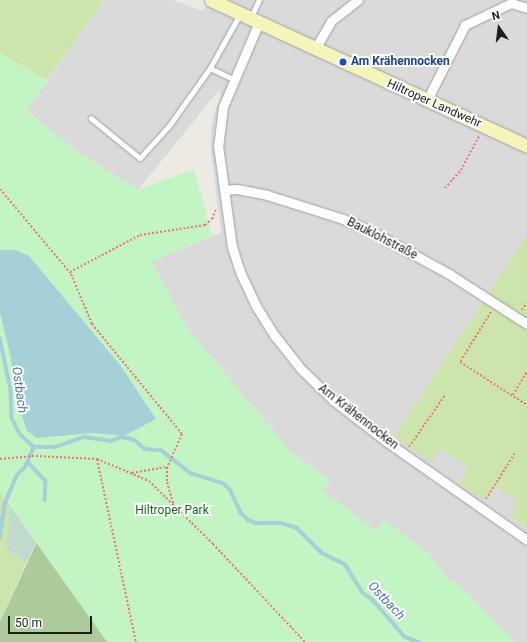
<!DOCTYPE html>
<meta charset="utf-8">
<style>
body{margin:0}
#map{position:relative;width:527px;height:642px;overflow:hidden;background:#ede9e3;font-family:Roboto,sans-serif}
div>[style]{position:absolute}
.residential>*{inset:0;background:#dbdada}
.grass>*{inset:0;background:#cbe5ac}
.forest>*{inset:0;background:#acca9a}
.wetland>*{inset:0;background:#c1dacd}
.park>*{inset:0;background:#c2f5c3}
.water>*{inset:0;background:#a6d0d8}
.stream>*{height:3.5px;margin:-1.75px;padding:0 1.75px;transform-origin:1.75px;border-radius:1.75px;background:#a6d0d8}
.path>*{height:2px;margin-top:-1px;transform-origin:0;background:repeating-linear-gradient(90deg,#f07671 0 2px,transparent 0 4px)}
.roads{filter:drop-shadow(0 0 1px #a1a1a1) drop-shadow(0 0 1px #a1a1a1)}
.lane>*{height:4.5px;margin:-2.25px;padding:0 2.25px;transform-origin:2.25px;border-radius:2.25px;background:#fff}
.street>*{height:9px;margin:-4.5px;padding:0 4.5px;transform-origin:4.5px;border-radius:4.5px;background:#fff}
.secondary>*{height:13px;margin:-6.5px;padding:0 6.5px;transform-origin:6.5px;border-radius:6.5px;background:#f5f4ba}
.dots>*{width:11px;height:11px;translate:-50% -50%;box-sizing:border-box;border:2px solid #fff;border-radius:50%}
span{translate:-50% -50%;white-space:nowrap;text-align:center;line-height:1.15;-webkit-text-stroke:4px #fff;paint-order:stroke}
.transit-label{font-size:12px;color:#164399;font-weight:700}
.left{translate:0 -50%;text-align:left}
.street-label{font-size:12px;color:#1d1d1d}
.park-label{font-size:12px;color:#127314}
.water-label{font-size:13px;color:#4d7a9f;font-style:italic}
.north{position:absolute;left:479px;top:8px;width:40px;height:40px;-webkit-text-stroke:3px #fff;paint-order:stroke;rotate:346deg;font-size:11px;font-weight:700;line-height:16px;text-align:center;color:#1d1d1d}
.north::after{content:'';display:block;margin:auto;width:14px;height:18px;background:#1d1d1d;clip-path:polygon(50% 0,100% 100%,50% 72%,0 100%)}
.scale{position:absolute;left:8px;top:616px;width:84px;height:18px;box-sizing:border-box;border:2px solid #1d1d1d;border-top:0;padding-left:5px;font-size:12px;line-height:14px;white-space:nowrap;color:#1d1d1d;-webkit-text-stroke:3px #fff;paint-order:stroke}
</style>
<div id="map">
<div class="residential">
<i style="clip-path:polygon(104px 0,172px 0,203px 11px,209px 0,527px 0,527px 642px,515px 642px,470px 596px,452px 580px,450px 582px,429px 554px,384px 520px,376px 531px,322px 490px,330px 480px,290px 451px,187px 328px,151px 262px,221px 232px,211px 152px,211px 127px,221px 92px,218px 91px,138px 190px,78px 152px,26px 111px)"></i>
</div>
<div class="grass">
<i style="clip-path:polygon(0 0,104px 0,47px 80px,0 53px)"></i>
<i style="clip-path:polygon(527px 235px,527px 528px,510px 516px,518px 500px,495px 486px,484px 500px,459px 483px,468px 466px,440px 449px,431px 462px,394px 436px)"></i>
<i style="clip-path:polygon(27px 431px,7px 549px,26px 563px,0 622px,0 437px)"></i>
</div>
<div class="forest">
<i style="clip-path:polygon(41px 533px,302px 642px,0 642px,0 622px)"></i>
</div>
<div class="wetland">
<i style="clip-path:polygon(10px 497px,41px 533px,26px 563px,7px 549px)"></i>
</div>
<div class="park">
<i style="clip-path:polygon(0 53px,47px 80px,26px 111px,78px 152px,138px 190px,194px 169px,212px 235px,152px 262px,187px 328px,290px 451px,330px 480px,322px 490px,376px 531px,384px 520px,429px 554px,450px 582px,452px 579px,470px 596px,515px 642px,107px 642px,0 492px)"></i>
</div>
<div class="water">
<i style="clip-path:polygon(0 250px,16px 250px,29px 256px,120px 365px,156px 419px,124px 436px,93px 433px,37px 438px,27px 431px,18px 404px,10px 354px,0 312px)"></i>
</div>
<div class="stream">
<i style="left:0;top:338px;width:53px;rotate:78.1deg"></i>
<i style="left:11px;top:390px;width:28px;rotate:88deg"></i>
<i style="left:12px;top:418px;width:18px;rotate:63deg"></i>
<i style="left:20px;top:434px;width:19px;rotate:43deg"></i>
<i style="left:34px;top:447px;width:21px"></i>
<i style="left:55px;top:447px;width:31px;rotate:-19deg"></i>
<i style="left:84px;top:437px;width:27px;rotate:8deg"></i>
<i style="left:111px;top:441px;width:12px;rotate:-20deg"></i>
<i style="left:122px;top:437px;width:13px;rotate:13deg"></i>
<i style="left:135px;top:440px;width:13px;rotate:42deg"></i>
<i style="left:145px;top:449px;width:16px;rotate:4deg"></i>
<i style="left:161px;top:450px;width:37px;rotate:38deg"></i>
<i style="left:190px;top:473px;width:34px;rotate:17deg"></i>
<i style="left:223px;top:483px;width:9px;rotate:41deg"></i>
<i style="left:230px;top:489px;width:26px;rotate:65deg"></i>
<i style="left:241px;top:513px;width:10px;rotate:45deg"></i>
<i style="left:248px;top:520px;width:9px;rotate:21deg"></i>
<i style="left:256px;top:523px;width:25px"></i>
<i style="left:281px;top:523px;width:17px;rotate:17deg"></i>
<i style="left:297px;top:528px;width:35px;rotate:45deg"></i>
<i style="left:322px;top:553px;width:25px;rotate:26deg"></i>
<i style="left:345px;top:564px;width:34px;rotate:58deg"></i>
<i style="left:363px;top:593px;width:11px;rotate:34deg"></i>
<i style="left:372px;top:599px;width:50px;rotate:49deg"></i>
<i style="left:405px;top:637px;width:15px;rotate:20deg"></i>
<i style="left:28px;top:462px;width:26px;rotate:47deg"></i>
<i style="left:46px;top:481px;width:19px;rotate:93deg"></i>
<i style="left:0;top:537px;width:34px;rotate:-82deg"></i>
<i style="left:5px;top:503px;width:30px;rotate:-67deg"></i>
<i style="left:17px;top:475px;width:11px;rotate:-45deg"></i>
<i style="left:25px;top:467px;width:22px;rotate:-66deg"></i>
</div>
<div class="path">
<i style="left:445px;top:188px;width:24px;rotate:-48deg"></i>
<i style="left:461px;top:170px;width:38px;rotate:-62deg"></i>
<i style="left:0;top:189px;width:111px;rotate:50.1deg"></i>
<i style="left:71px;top:274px;width:54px;rotate:67.2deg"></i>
<i style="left:92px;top:324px;width:142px;rotate:50.7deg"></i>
<i style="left:182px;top:434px;width:36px;rotate:114deg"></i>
<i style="left:167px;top:467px;width:15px;rotate:90deg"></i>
<i style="left:167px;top:482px;width:25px;rotate:74deg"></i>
<i style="left:70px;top:272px;width:79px;rotate:-27.9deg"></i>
<i style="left:140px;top:235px;width:66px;rotate:-8.7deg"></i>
<i style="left:205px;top:225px;width:9px;rotate:-41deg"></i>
<i style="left:212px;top:219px;width:11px;rotate:-68deg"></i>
<i style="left:522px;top:310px;width:9px;rotate:-54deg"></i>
<i style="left:491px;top:312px;width:59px;rotate:121.8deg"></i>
<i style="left:460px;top:362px;width:80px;rotate:32.7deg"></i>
<i style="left:513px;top:395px;width:27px;rotate:-59deg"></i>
<i style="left:409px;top:447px;width:63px;rotate:-55.3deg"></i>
<i style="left:0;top:459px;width:36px;rotate:-5deg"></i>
<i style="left:36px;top:456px;width:61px;rotate:2.8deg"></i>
<i style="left:97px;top:459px;width:56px;rotate:22.9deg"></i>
<i style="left:149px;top:481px;width:90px;rotate:44.5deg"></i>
<i style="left:213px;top:544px;width:134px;rotate:46.8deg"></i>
<i style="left:97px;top:459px;width:187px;rotate:78deg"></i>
<i style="left:132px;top:473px;width:36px;rotate:-10deg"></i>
<i style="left:486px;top:499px;width:54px;rotate:-57.8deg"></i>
</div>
<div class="roads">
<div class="lane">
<i style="left:251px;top:17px;width:19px;rotate:-65deg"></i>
<i style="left:210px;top:68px;width:62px;rotate:-60.9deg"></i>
<i style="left:91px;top:118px;width:63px;rotate:39.2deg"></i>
<i style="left:140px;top:158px;width:43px;rotate:-47.8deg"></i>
<i style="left:169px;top:126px;width:71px;rotate:-54.7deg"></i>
<i style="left:210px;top:68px;width:26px;rotate:25deg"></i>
</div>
<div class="street">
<i style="left:259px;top:22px;width:92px;rotate:113deg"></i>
<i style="left:223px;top:107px;width:38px;rotate:97deg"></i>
<i style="left:218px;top:145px;width:103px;rotate:82.2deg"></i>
<i style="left:232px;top:247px;width:28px;rotate:72deg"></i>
<i style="left:241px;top:274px;width:35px;rotate:65deg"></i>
<i style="left:256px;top:306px;width:36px;rotate:58deg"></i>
<i style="left:275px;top:336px;width:42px;rotate:51.8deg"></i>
<i style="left:301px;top:369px;width:46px;rotate:44.1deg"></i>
<i style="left:334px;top:401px;width:67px;rotate:37.7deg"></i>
<i style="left:387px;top:442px;width:171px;rotate:35deg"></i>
<i style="left:315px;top:49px;width:32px;rotate:-60deg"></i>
<i style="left:331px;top:21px;width:34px;rotate:-38deg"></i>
<i style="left:427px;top:100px;width:84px;rotate:-63.1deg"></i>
<i style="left:465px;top:25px;width:51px;rotate:-25.6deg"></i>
<i style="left:511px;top:3px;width:17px;rotate:17deg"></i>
<i style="left:224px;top:190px;width:13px;rotate:-4deg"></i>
<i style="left:237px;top:189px;width:31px;rotate:11deg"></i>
<i style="left:267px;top:195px;width:80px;rotate:17.5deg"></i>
<i style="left:343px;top:219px;width:33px;rotate:23deg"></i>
<i style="left:373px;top:232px;width:87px;rotate:28.9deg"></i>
<i style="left:449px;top:274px;width:93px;rotate:32.7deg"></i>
</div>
<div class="secondary">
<i style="left:211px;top:0;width:348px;rotate:24.8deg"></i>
</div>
</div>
<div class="dots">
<i style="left:343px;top:62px;background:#1a4fb4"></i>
</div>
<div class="transit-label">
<span class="left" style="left:351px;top:62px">Am Krähennocken</span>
</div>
<div class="street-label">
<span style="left:434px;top:104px;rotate:24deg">Hiltroper Landwehr</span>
<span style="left:382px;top:239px;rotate:27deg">Bauklohstraße</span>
<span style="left:358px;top:417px;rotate:38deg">Am Krähennocken</span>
</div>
<div class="park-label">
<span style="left:172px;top:511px">Hiltroper Park</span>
</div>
<div class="water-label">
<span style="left:19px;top:390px;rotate:82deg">Ostbach</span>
<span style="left:386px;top:601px;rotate:47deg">Ostbach</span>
</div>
<div class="north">N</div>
<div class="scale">50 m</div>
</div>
